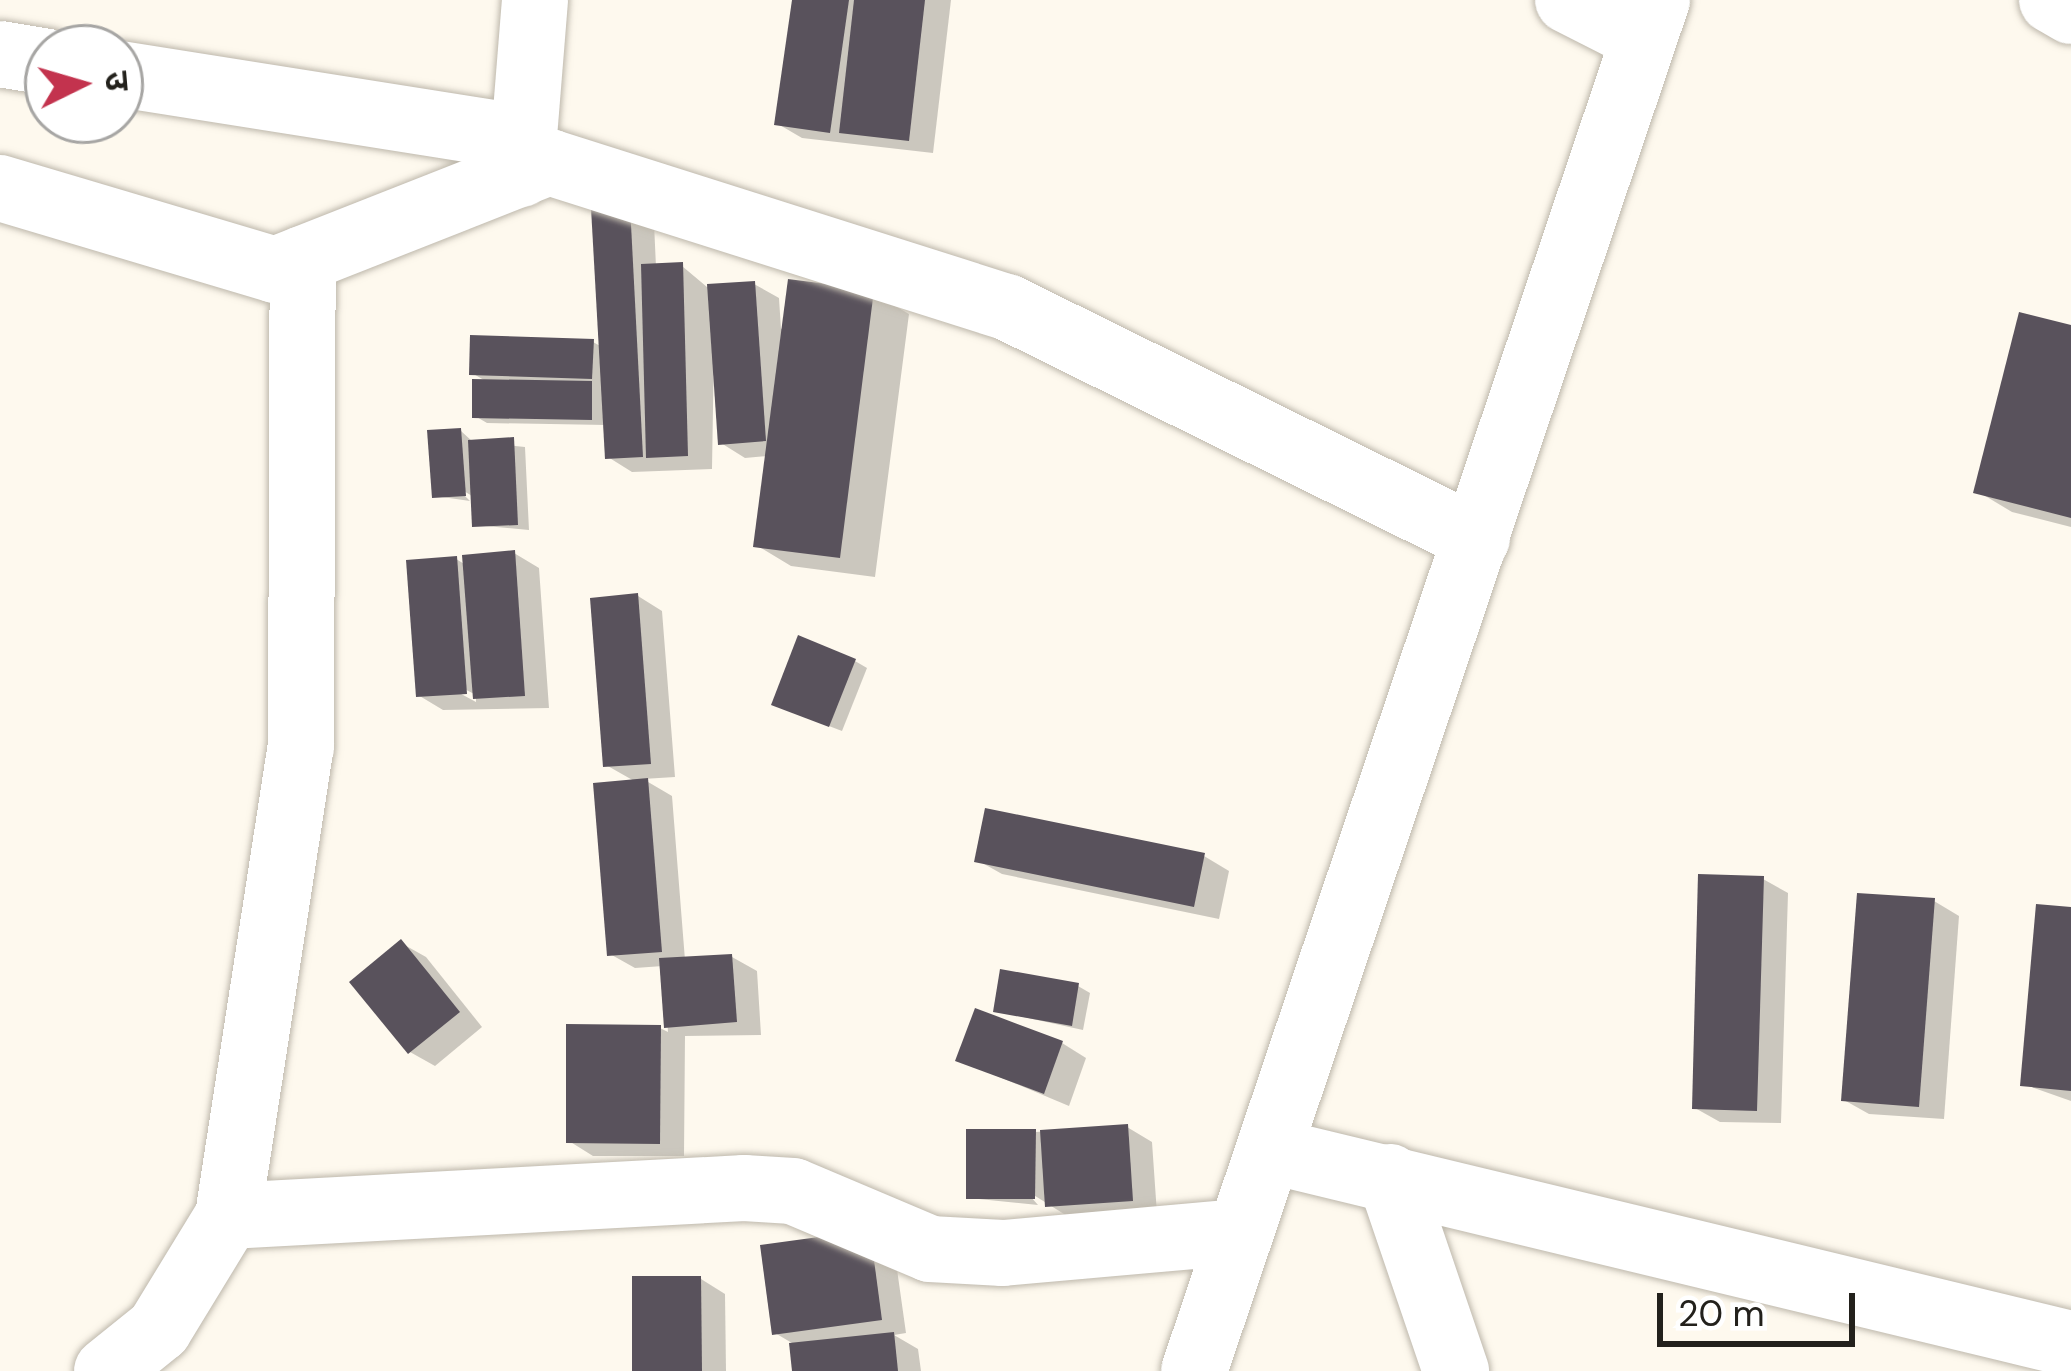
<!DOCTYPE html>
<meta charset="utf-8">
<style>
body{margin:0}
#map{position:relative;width:2071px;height:1371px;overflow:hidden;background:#fef9ee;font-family:"DM Sans","Noto Sans Devanagari",sans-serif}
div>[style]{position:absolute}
.shadow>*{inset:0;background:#0003}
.building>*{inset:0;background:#59525c}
.roads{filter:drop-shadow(0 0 3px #beb8ac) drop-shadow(0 0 3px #beb8ac)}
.minor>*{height:66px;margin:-33px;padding:0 33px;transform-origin:33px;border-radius:33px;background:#fff}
span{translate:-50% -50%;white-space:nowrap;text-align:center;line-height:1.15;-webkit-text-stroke:12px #fff;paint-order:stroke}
.north{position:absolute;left:24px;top:24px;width:120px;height:120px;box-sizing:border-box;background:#fff;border:3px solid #a7a6a4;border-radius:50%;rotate:85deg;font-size:33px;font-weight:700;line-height:48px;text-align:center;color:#23211c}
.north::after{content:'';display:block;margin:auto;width:42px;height:54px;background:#c3334e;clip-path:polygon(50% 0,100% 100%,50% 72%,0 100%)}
.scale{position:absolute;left:1657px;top:1293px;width:198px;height:54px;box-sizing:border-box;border:6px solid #23211c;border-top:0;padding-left:15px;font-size:36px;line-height:42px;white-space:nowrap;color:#23211c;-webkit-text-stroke:9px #fff;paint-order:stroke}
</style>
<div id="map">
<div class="shadow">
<i style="clip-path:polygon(795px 0,951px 0,933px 153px,802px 138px,778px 124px)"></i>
<i style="clip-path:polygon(595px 210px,654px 223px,656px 267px,682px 266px,707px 287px,754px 284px,779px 298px,781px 329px,873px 293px,909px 314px,875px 577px,791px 566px,756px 545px,768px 456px,745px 458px,721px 443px,714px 347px,712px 469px,632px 472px,608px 457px,606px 425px,487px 423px,475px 416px,489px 383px,472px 373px,593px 342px,602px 347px)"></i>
<i style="clip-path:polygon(2071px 328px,2071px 527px,2012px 512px,1977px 491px)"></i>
<i style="clip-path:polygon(461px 431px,473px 442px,525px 447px,529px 530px,475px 525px,474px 497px,455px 486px,470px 501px,435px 496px)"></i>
<i style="clip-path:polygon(evenodd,514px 553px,539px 568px,549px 708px,443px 710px,418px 695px,456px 559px,466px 565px,514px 553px,455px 684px,476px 695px,476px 702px,452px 689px,455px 684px)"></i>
<i style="clip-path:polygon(638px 596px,662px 611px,675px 777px,643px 779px,672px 796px,685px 960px,732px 957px,757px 971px,761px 1035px,685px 1036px,684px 1156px,593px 1156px,569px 1141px,660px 1028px,668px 1032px,663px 966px,635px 968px,610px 954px,636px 782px,606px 765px)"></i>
<i style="clip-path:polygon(855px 661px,867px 668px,842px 731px,787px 710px)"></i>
<i style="clip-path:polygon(1204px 856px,1229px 871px,1219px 919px,1002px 874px,977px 860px)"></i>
<i style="clip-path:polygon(1763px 879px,1788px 893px,1781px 1123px,1720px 1122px,1695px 1108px)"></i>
<i style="clip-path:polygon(1934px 901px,1959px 916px,1944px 1119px,1869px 1114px,1844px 1100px)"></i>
<i style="clip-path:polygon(2071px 910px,2071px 1101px,2023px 1084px)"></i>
<i style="clip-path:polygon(401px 943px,426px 957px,482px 1027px,435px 1066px,410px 1052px)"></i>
<i style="clip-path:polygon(1078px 986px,1090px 993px,1083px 1030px,996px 1011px)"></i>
<i style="clip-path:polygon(1062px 1043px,1086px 1058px,1069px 1106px,959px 1060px)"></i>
<i style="clip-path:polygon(1127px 1127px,1152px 1142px,1157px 1214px,1072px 1219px,1024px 1189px,1038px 1205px,969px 1198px,1035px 1132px)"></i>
<i style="clip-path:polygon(764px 1247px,894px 1248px,906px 1333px,894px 1335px,918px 1349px,921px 1371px,795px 1371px,792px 1343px,775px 1333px)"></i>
<i style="clip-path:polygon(701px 1279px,725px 1294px,726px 1371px,635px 1371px)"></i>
</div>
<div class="building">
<i style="clip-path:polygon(792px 0,849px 0,830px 133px,774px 125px)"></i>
<i style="clip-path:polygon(854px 0,925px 0,909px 141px,839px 133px)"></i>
<i style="clip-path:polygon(630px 205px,643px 457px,605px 459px,591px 208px)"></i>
<i style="clip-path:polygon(683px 262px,688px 456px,646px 458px,641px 264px)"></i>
<i style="clip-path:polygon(788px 279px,874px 290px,840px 558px,753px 547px)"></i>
<i style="clip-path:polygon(755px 281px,766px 441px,718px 445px,707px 284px)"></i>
<i style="clip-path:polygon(2019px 312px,2071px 325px,2071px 518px,1973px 493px)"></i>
<i style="clip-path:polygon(470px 335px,594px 339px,592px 379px,469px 375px)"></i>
<i style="clip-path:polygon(472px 379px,592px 381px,592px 420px,472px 418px)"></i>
<i style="clip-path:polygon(461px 428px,466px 496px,432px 498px,427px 430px)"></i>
<i style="clip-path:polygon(514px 437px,518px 525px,472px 527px,468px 440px)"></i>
<i style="clip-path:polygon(515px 550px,525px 696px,473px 699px,462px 555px)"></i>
<i style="clip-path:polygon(457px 556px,467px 694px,416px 697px,406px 560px)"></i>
<i style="clip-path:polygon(638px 593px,651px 764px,603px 767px,590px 598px)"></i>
<i style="clip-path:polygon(798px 635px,856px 659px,829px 727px,771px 705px)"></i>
<i style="clip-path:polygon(648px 778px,662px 952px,607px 956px,593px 783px)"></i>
<i style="clip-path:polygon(985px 808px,1205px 853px,1194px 907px,974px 862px)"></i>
<i style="clip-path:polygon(1698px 874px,1764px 876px,1757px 1111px,1692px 1109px)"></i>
<i style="clip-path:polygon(1857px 893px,1935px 898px,1919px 1107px,1841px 1101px)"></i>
<i style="clip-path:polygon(2036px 904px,2071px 907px,2071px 1091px,2020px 1086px)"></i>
<i style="clip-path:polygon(401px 939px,460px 1012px,408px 1054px,349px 982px)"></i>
<i style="clip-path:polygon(732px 954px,737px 1022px,664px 1028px,659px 958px)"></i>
<i style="clip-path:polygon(1000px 969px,1079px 983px,1072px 1026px,993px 1012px)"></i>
<i style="clip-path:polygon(975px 1008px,1063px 1041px,1044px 1094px,955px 1061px)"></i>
<i style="clip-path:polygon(566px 1024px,661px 1025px,660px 1144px,566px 1143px)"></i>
<i style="clip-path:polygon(1128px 1124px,1133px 1201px,1045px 1207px,1040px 1130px)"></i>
<i style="clip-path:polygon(966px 1129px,1036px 1129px,1035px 1199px,966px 1199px)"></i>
<i style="clip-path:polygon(870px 1230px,882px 1320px,772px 1335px,760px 1245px)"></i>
<i style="clip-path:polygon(632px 1276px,701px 1276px,702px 1371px,632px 1371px)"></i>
<i style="clip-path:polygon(894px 1332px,898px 1371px,792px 1371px,789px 1343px)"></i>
</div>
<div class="roads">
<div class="minor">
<i style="left:1568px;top:0;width:82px;rotate:26.9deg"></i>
<i style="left:2052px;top:0;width:22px;rotate:30deg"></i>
<i style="left:0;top:54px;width:49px;rotate:9.5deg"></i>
<i style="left:120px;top:74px;width:409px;rotate:9deg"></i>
<i style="left:521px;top:174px;width:175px;rotate:-85.4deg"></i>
<i style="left:0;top:188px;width:287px;rotate:16.6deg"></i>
<i style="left:275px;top:270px;width:295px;rotate:-21.5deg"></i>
<i style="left:549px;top:162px;width:480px;rotate:17.6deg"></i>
<i style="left:1007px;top:307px;width:524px;rotate:26.27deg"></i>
<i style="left:1272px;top:1151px;width:822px;rotate:13.58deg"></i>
<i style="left:1390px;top:1177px;width:205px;rotate:71.2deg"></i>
<i style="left:228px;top:1216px;width:475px;rotate:-81.2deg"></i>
<i style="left:301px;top:747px;width:488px;rotate:-89.8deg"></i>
<i style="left:107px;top:1371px;width:67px;rotate:-38.9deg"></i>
<i style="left:159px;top:1329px;width:132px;rotate:-58.6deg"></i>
<i style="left:228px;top:1216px;width:517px;rotate:-3.11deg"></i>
<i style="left:744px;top:1188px;width:49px;rotate:3.5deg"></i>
<i style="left:793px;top:1191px;width:149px;rotate:22.9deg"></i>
<i style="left:930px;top:1249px;width:73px;rotate:3.1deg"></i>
<i style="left:1003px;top:1253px;width:238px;rotate:-5.1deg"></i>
<i style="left:1194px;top:1371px;width:1447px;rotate:-71.34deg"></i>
</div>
</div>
<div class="north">उ</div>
<div class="scale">20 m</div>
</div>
